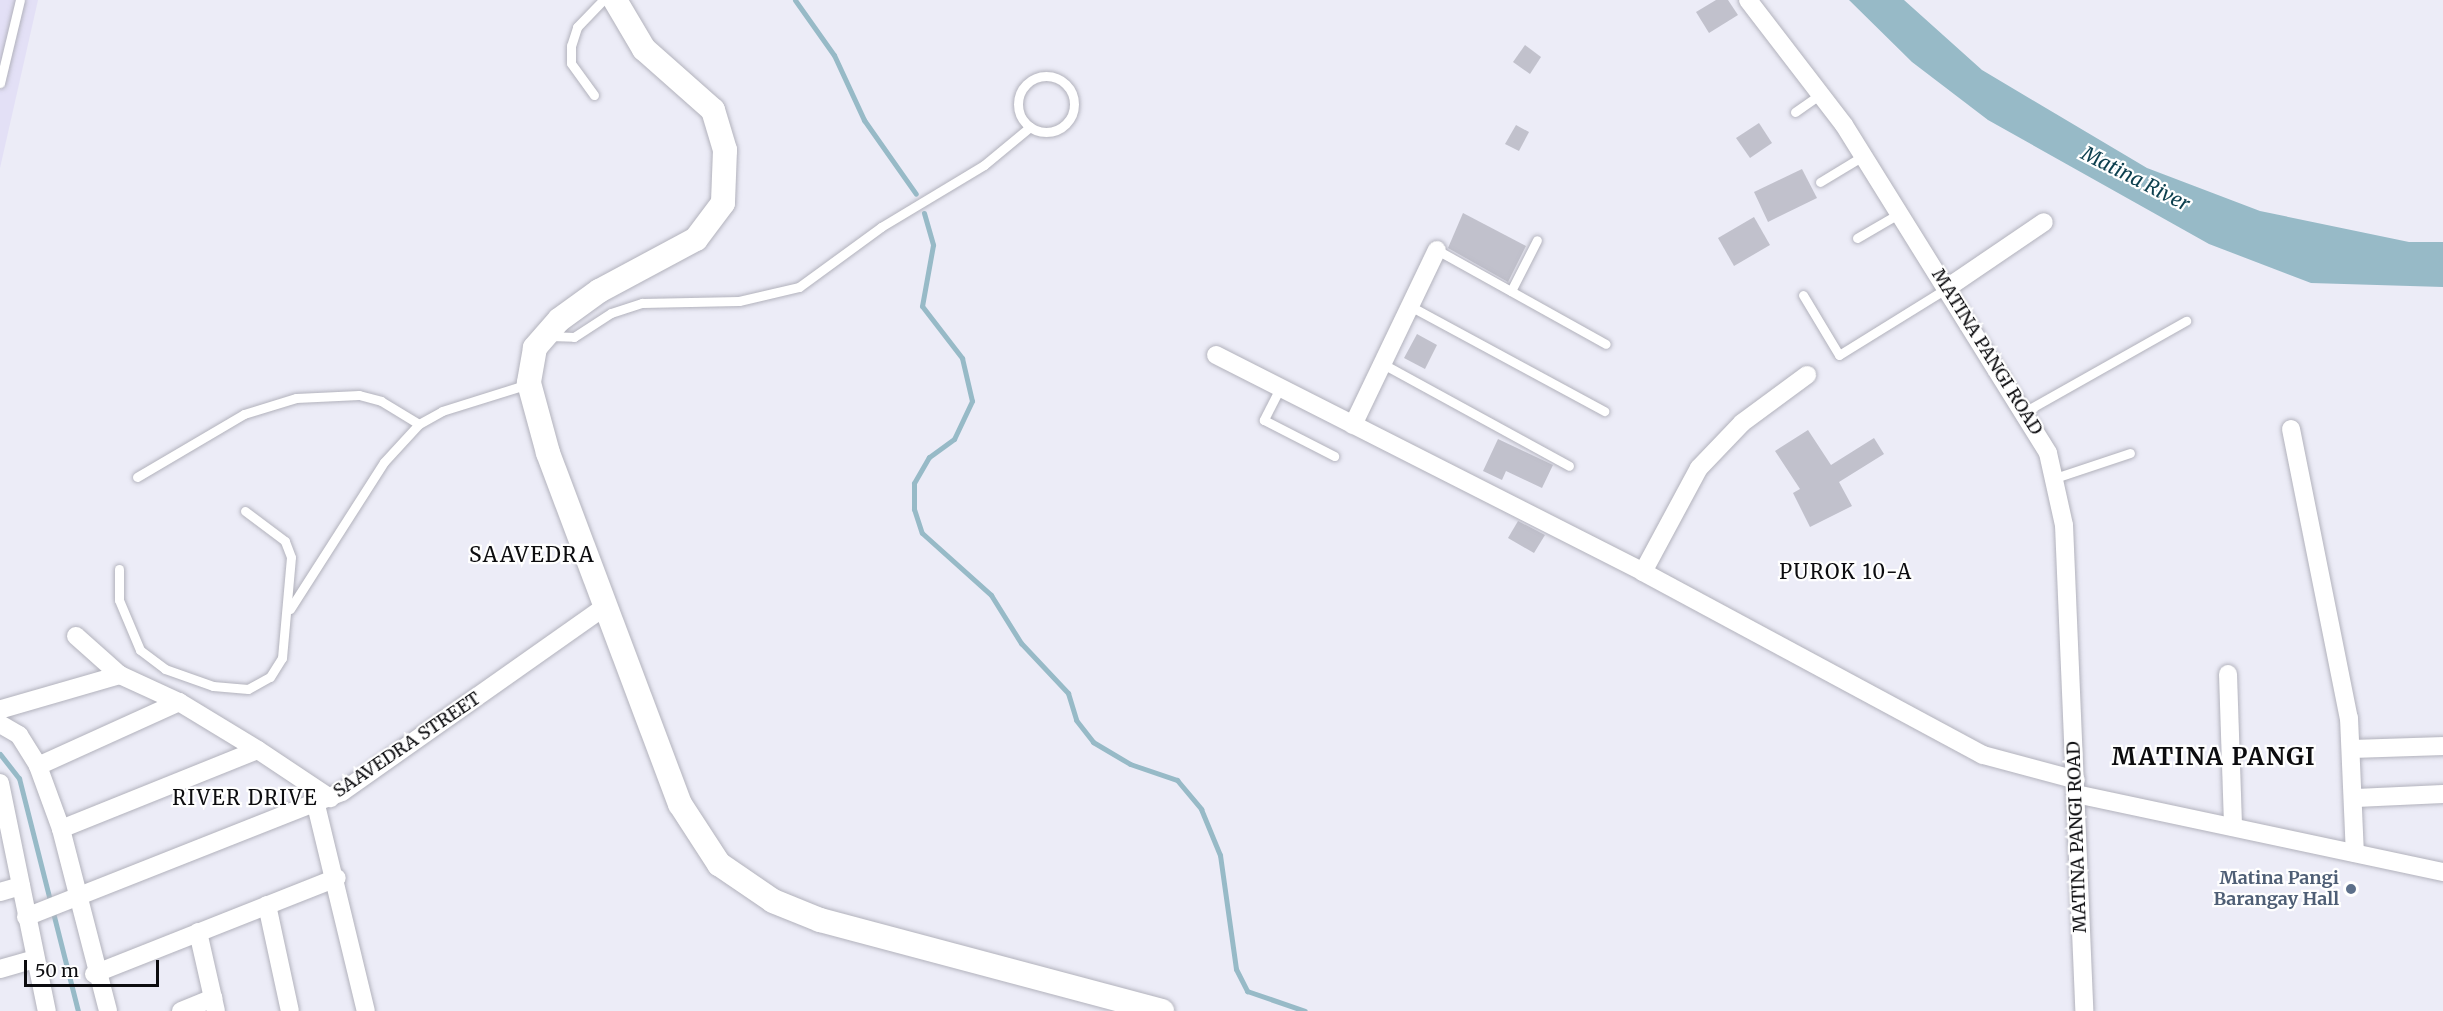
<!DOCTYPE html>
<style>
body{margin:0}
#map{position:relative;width:2443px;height:1011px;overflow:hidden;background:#ececf7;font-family:Merriweather,serif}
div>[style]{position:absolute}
.industrial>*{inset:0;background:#e3e0f6}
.water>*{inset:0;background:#97bac7}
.stream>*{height:5px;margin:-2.5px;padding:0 2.5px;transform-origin:2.5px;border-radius:2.5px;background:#97bac7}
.building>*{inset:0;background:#c1c1cc}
.roads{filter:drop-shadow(0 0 2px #b2b2bc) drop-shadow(0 0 2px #b2b2bc)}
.service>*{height:9px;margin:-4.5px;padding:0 4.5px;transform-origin:4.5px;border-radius:4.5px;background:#fff}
.service>.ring{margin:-4.5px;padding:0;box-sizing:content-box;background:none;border:9px solid #fff;border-radius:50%}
.minor>*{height:18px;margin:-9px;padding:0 9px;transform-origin:9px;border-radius:9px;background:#fff}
.tertiary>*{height:24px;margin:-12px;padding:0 12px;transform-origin:12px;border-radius:12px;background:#fff}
.dots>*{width:16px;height:16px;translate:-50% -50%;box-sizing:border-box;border:3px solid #fff;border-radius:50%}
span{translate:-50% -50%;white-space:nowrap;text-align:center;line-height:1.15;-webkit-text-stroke:4.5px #fff;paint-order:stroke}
.street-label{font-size:18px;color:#0c0c0f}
.service-label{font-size:18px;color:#4e5e75;font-weight:700}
.right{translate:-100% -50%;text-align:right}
.water-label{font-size:20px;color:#0c3f4e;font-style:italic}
.neighbourhood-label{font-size:20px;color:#0c0c0f;letter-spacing:1.5px}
.quarter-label{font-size:21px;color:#0c0c0f;letter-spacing:1.5px}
.district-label{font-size:24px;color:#0c0c0f;font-weight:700;letter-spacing:1.5px}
.scale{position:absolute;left:24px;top:960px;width:135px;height:27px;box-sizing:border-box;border:3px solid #0c0c0f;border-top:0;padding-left:8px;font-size:18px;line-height:21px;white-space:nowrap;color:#0c0c0f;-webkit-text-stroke:4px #fff;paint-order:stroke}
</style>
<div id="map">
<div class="industrial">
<i style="clip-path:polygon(0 0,38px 0,0 168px)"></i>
</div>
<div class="water">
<i style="clip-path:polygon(1849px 0,1904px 0,1982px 70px,2147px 168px,2260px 211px,2409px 242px,2443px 242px,2443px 287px,2311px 283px,2209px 244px,1988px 120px,1912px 62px)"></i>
</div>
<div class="stream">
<i style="left:795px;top:0;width:67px;rotate:54.7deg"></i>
<i style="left:834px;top:55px;width:72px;rotate:65.2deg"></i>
<i style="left:864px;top:120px;width:90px;rotate:54.9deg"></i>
<i style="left:924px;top:213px;width:33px;rotate:74deg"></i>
<i style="left:933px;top:245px;width:62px;rotate:100.2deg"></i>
<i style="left:922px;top:306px;width:66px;rotate:52.4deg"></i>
<i style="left:962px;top:358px;width:44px;rotate:76.9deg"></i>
<i style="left:972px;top:401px;width:42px;rotate:115.3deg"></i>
<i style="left:954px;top:439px;width:31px;rotate:144deg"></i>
<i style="left:929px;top:457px;width:30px;rotate:120deg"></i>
<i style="left:914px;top:483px;width:26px;rotate:90deg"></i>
<i style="left:914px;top:509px;width:25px;rotate:72deg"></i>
<i style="left:922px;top:533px;width:93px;rotate:41.9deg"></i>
<i style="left:991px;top:595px;width:57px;rotate:58deg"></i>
<i style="left:1021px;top:643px;width:69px;rotate:46.8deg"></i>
<i style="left:1068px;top:693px;width:28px;rotate:73deg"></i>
<i style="left:1076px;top:720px;width:28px;rotate:52deg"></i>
<i style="left:1093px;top:742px;width:43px;rotate:30.7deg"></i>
<i style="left:1130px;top:764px;width:50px;rotate:18.8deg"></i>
<i style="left:1177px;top:780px;width:38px;rotate:50deg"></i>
<i style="left:1201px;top:809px;width:50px;rotate:67.6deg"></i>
<i style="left:1220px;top:855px;width:115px;rotate:82deg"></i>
<i style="left:1236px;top:969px;width:25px;rotate:63deg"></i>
<i style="left:1247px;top:991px;width:61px;rotate:19deg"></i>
<i style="left:0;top:754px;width:31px;rotate:52deg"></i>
<i style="left:19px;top:778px;width:240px;rotate:75.8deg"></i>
</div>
<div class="building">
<i style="clip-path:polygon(1716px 0,1728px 0,1738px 15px,1709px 33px,1696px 12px)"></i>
<i style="clip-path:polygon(1525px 45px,1541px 57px,1530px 74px,1513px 62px)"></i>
<i style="clip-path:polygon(1759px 123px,1772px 143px,1750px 158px,1736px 138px)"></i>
<i style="clip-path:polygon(1516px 125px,1529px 132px,1519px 151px,1505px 144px)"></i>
<i style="clip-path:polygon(1802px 169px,1817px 198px,1768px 222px,1754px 192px)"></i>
<i style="clip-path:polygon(1463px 213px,1526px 246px,1508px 282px,1448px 248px)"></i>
<i style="clip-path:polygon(1754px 217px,1770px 245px,1734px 266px,1718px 238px)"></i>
<i style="clip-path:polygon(1417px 334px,1437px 345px,1425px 369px,1404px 358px)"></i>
<i style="clip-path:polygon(1808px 430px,1831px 465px,1874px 438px,1884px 454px,1839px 482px,1852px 506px,1810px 527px,1793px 493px,1800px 489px,1775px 451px)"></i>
<i style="clip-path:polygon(1498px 439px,1553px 465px,1542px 488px,1506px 471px,1502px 480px,1483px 471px)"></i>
<i style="clip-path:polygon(1518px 521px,1545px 535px,1534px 553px,1508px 538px)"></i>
</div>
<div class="roads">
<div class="service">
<i class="ring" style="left:1018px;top:76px;width:47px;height:47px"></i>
<i style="left:0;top:83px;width:85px;rotate:-76.5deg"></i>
<i style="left:594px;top:95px;width:39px;rotate:-126deg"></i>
<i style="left:571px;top:63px;width:17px;rotate:-90deg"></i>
<i style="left:571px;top:46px;width:20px;rotate:-72deg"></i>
<i style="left:577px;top:27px;width:37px;rotate:-46deg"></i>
<i style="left:1795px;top:112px;width:32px;rotate:-35deg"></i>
<i style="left:1820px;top:182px;width:50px;rotate:-31.2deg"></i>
<i style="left:1857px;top:238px;width:50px;rotate:-30.2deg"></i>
<i style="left:1437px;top:250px;width:193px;rotate:29.1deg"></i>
<i style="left:1511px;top:291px;width:57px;rotate:-63deg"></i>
<i style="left:1803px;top:295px;width:70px;rotate:59deg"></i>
<i style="left:1839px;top:355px;width:127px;rotate:-31.8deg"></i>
<i style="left:1410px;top:306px;width:221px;rotate:28.4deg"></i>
<i style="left:549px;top:336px;width:25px;rotate:2deg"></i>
<i style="left:574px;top:337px;width:44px;rotate:-33deg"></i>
<i style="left:611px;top:313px;width:33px;rotate:-18deg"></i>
<i style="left:642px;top:303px;width:97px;rotate:-1.2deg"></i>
<i style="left:739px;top:301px;width:62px;rotate:-13.1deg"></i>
<i style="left:799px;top:287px;width:102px;rotate:-36.2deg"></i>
<i style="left:881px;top:227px;width:120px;rotate:-31deg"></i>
<i style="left:984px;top:165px;width:60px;rotate:-39.6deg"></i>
<i style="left:1383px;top:364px;width:212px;rotate:28.7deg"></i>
<i style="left:1280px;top:388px;width:36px;rotate:117deg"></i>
<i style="left:1264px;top:420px;width:79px;rotate:27.2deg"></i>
<i style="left:2026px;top:411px;width:184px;rotate:-29.4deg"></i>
<i style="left:137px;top:477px;width:124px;rotate:-30.5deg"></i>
<i style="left:244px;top:414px;width:54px;rotate:-17.1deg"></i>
<i style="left:296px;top:398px;width:63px;rotate:-2.7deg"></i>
<i style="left:359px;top:395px;width:23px;rotate:15deg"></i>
<i style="left:381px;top:401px;width:44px;rotate:31.2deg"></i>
<i style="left:2055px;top:478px;width:79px;rotate:-18.4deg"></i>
<i style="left:119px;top:569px;width:31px;rotate:90deg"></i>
<i style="left:119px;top:600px;width:54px;rotate:67.2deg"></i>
<i style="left:140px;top:650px;width:31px;rotate:37deg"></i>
<i style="left:165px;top:669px;width:51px;rotate:19.5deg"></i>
<i style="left:213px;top:686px;width:35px;rotate:5deg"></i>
<i style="left:248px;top:689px;width:25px;rotate:-29deg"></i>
<i style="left:270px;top:677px;width:22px;rotate:-58deg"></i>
<i style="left:282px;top:658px;width:101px;rotate:-84.9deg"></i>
<i style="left:291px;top:557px;width:17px;rotate:-111deg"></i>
<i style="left:285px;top:541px;width:50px;rotate:-143.1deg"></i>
<i style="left:290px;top:609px;width:174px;rotate:-57.4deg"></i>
<i style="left:384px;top:462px;width:52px;rotate:-47.4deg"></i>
<i style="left:419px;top:424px;width:26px;rotate:-29deg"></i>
<i style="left:442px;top:411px;width:90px;rotate:-17.4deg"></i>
</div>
<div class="minor">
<i style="left:1748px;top:0;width:158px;rotate:52.5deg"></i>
<i style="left:1844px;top:125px;width:386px;rotate:58.1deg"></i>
<i style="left:2048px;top:453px;width:74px;rotate:77.5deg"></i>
<i style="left:2064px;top:525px;width:486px;rotate:87.6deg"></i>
<i style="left:1947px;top:288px;width:117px;rotate:-34.2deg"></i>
<i style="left:1216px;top:355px;width:479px;rotate:26.9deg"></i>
<i style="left:1643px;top:572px;width:386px;rotate:28.3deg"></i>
<i style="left:1983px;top:755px;width:96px;rotate:15deg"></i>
<i style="left:1353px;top:425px;width:194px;rotate:-64.4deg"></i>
<i style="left:2291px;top:429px;width:295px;rotate:78.7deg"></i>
<i style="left:2349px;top:718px;width:135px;rotate:87.5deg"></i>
<i style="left:1643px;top:572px;width:118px;rotate:-61.7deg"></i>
<i style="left:1699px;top:468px;width:62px;rotate:-46.3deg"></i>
<i style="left:1742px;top:423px;width:81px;rotate:-36.4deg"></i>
<i style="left:76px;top:636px;width:59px;rotate:41.6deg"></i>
<i style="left:120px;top:675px;width:65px;rotate:24.6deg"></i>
<i style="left:179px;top:702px;width:92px;rotate:31.3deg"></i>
<i style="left:2228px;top:674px;width:153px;rotate:88.1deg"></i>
<i style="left:2px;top:709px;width:123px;rotate:-16.1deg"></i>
<i style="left:0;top:724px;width:22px;rotate:30deg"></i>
<i style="left:19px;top:735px;width:36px;rotate:58deg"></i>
<i style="left:38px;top:766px;width:67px;rotate:69.9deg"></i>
<i style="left:61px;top:829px;width:188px;rotate:75.5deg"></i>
<i style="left:2353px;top:749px;width:90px;rotate:-1.9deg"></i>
<i style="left:38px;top:766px;width:155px;rotate:-24.4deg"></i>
<i style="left:0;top:783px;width:233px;rotate:78.4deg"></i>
<i style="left:2076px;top:794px;width:375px;rotate:12deg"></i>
<i style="left:2356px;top:798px;width:87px;rotate:-2.6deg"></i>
<i style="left:316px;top:805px;width:212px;rotate:76.4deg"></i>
<i style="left:61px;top:829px;width:212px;rotate:-21.9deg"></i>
<i style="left:258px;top:750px;width:87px;rotate:33.7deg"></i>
<i style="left:0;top:892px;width:22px;rotate:-16deg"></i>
<i style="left:267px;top:905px;width:108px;rotate:77.8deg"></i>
<i style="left:26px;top:917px;width:340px;rotate:-21.6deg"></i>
<i style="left:342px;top:792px;width:321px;rotate:-35.2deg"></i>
<i style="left:198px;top:932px;width:81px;rotate:77.2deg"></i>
<i style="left:0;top:969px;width:35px;rotate:-16deg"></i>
<i style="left:94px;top:974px;width:261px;rotate:-21.6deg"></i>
<i style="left:181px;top:1011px;width:35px;rotate:-22deg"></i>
</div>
<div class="tertiary">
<i style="left:615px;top:0;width:57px;rotate:59.4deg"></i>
<i style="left:644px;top:49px;width:92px;rotate:41.5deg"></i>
<i style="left:713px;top:110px;width:42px;rotate:73.3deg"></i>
<i style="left:725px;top:150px;width:53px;rotate:92.2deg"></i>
<i style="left:723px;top:203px;width:45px;rotate:126.9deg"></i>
<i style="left:696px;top:239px;width:110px;rotate:151.8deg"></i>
<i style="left:599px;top:291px;width:49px;rotate:144.1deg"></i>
<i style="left:559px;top:320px;width:37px;rotate:131deg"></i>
<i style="left:535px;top:348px;width:36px;rotate:100deg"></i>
<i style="left:529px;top:383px;width:73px;rotate:74.8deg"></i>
<i style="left:548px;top:453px;width:375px;rotate:69.4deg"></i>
<i style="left:680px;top:804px;width:72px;rotate:57deg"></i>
<i style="left:719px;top:864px;width:65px;rotate:34.4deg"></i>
<i style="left:773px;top:901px;width:51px;rotate:22deg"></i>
<i style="left:820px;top:920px;width:354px;rotate:14.9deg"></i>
</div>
</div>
<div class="dots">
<i style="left:2351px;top:889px;background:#5c6f8a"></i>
</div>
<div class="street-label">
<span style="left:1987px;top:352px;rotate:58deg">MATINA PANGI ROAD</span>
<span style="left:407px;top:745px;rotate:-34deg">SAAVEDRA STREET</span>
<span style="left:2077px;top:837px;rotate:-92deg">MATINA PANGI ROAD</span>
</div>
<div class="service-label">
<span class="right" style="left:2339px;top:889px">Matina Pangi<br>Barangay Hall</span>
</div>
<div class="water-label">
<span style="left:2136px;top:178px;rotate:27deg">Matina River</span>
</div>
<div class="neighbourhood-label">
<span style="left:1846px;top:571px">PUROK 10-A</span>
<span style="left:245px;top:797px">RIVER DRIVE</span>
</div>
<div class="quarter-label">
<span style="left:532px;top:555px">SAAVEDRA</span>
</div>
<div class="district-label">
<span style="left:2214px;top:757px">MATINA PANGI</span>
</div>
<div class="scale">50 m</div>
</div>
